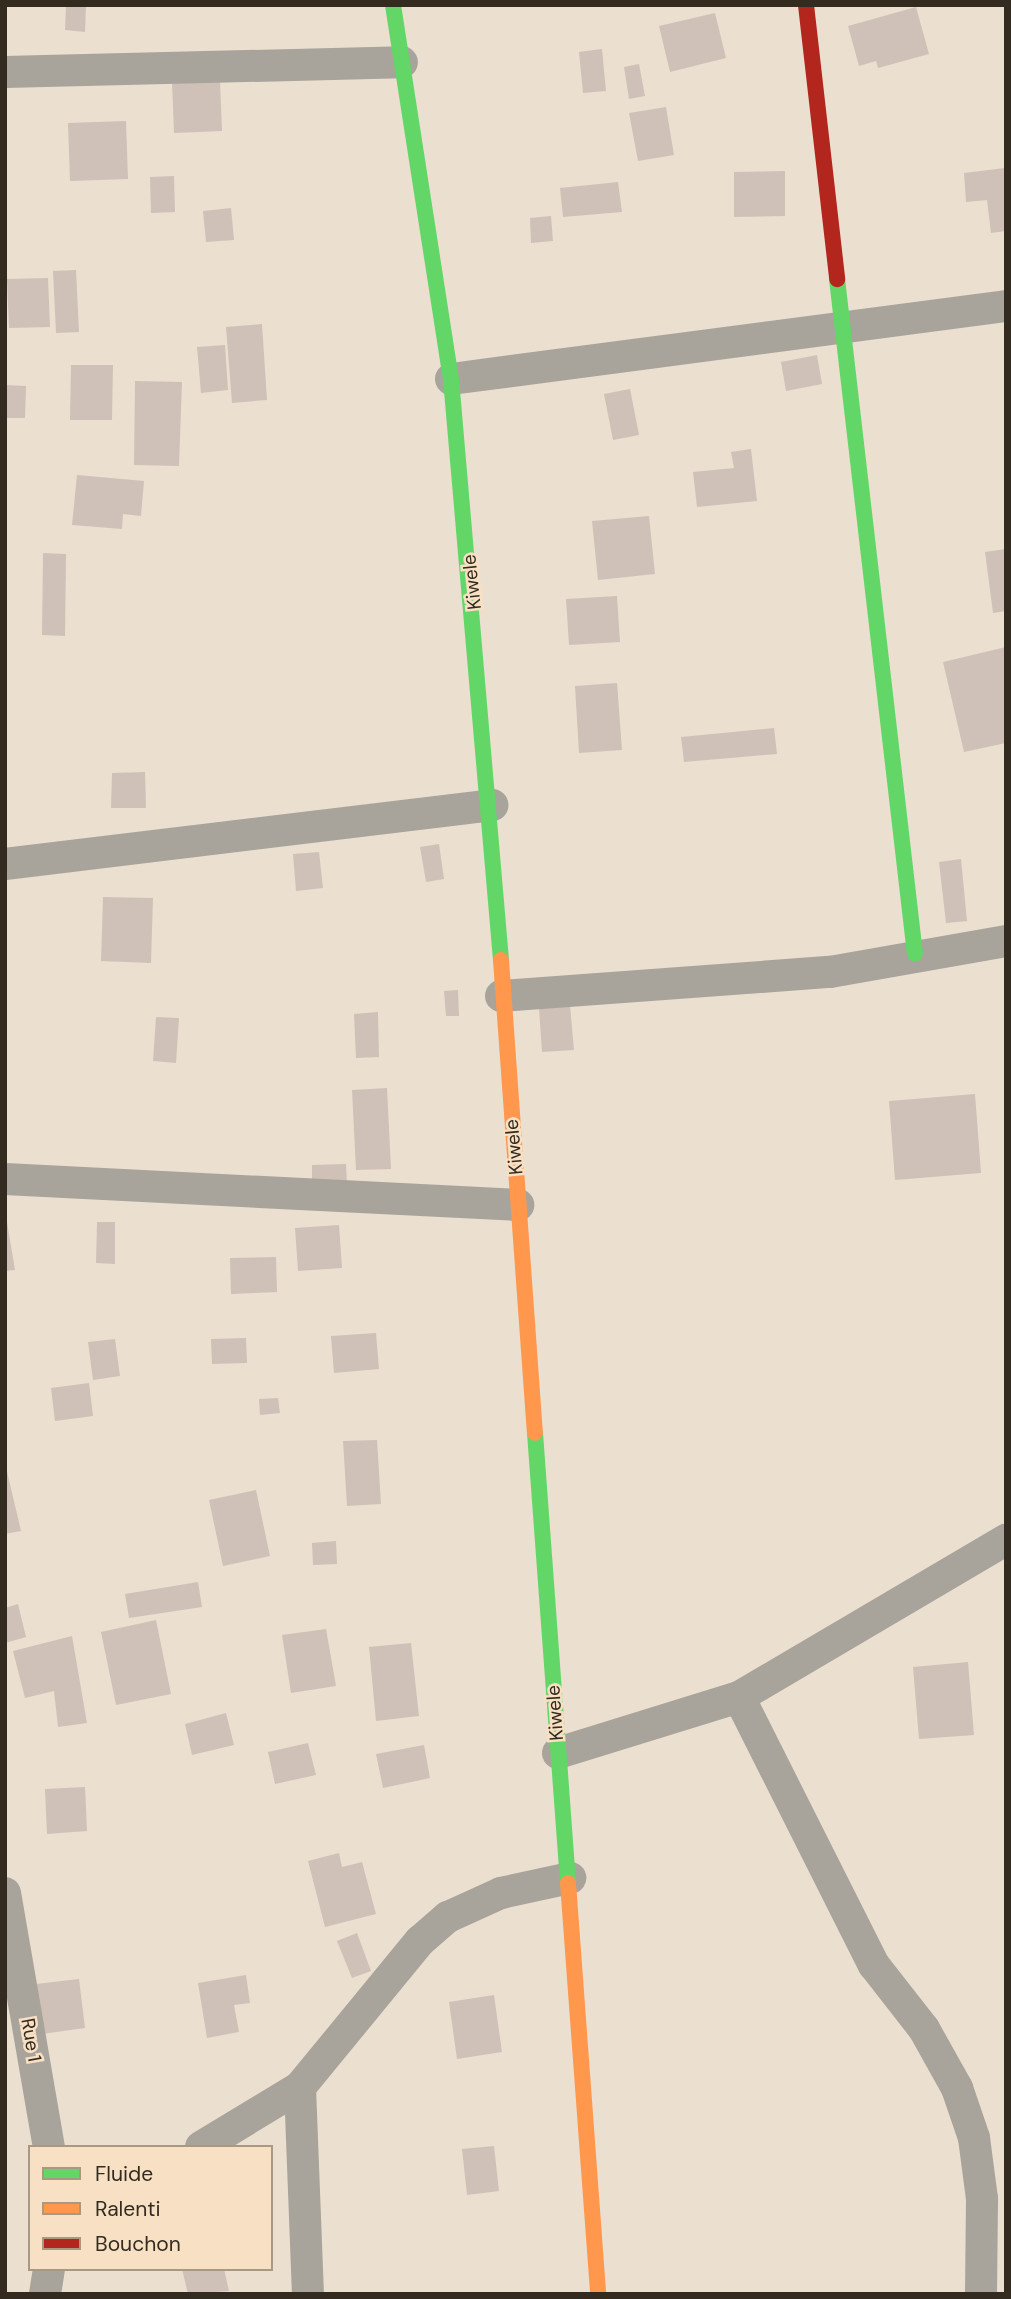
<!DOCTYPE html>
<style>
body{margin:0}
#map{position:relative;width:1011px;height:2299px;overflow:hidden;background:#ebdfcf;font-family:"DM Sans",sans-serif}
div>[style]{position:absolute}
.building>*{inset:0;background:#cfc1b8}
.street>*{height:32px;margin:-16px;padding:0 16px;transform-origin:16px;border-radius:16px;background:#a8a39b}
.fast>*{height:16px;margin:-8px;padding:0 8px;transform-origin:8px;border-radius:8px;background:#63d668}
.slow>*{height:16px;margin:-8px;padding:0 8px;transform-origin:8px;border-radius:8px;background:#ff974d}
.jam>*{height:16px;margin:-8px;padding:0 8px;transform-origin:8px;border-radius:8px;background:#b3261e}
span{translate:-50% -50%;white-space:nowrap;text-align:center;line-height:1.15;-webkit-text-stroke:5px #f7e0c3;paint-order:stroke}
.street-label{font-size:19px;color:#332b20}
.frame{position:absolute;inset:0;border:7px solid #332b20;pointer-events:none}
.legend{position:absolute;left:28px;top:2145px;width:245px;height:126px;box-sizing:border-box;background:#f7e0c3;border:2px solid #a99882;margin:0;padding:9px 12px;list-style:none;font-size:21px;color:#332b20}
.legend li{display:flex;align-items:center;gap:14px;height:35px}
.legend b{width:35px;border:2px solid #a99882}
</style>
<div id="map">
<div class="building">
<i style="clip-path:polygon(66px 5px,86px 5px,85px 32px,65px 30px)"></i>
<i style="clip-path:polygon(916px 7px,929px 54px,878px 68px,876px 61px,859px 66px,848px 26px)"></i>
<i style="clip-path:polygon(715px 13px,726px 58px,670px 72px,659px 26px)"></i>
<i style="clip-path:polygon(602px 49px,606px 91px,583px 93px,579px 52px)"></i>
<i style="clip-path:polygon(639px 64px,645px 96px,629px 99px,624px 67px)"></i>
<i style="clip-path:polygon(220px 81px,222px 131px,174px 133px,172px 82px)"></i>
<i style="clip-path:polygon(666px 107px,674px 155px,638px 161px,629px 113px)"></i>
<i style="clip-path:polygon(126px 121px,128px 179px,70px 181px,68px 123px)"></i>
<i style="clip-path:polygon(1005px 168px,1006px 231px,991px 233px,987px 200px,966px 202px,964px 173px)"></i>
<i style="clip-path:polygon(785px 171px,785px 216px,734px 217px,734px 172px)"></i>
<i style="clip-path:polygon(174px 176px,175px 212px,151px 213px,150px 177px)"></i>
<i style="clip-path:polygon(618px 182px,622px 212px,563px 217px,560px 188px)"></i>
<i style="clip-path:polygon(231px 208px,234px 240px,206px 242px,203px 211px)"></i>
<i style="clip-path:polygon(551px 216px,553px 241px,531px 243px,530px 218px)"></i>
<i style="clip-path:polygon(76px 270px,79px 332px,56px 333px,53px 271px)"></i>
<i style="clip-path:polygon(48px 278px,50px 327px,9px 328px,7px 279px)"></i>
<i style="clip-path:polygon(262px 324px,267px 400px,232px 403px,226px 327px)"></i>
<i style="clip-path:polygon(225px 345px,228px 390px,201px 393px,197px 347px)"></i>
<i style="clip-path:polygon(817px 355px,822px 384px,786px 391px,781px 362px)"></i>
<i style="clip-path:polygon(71px 365px,113px 365px,112px 420px,70px 420px)"></i>
<i style="clip-path:polygon(135px 381px,182px 382px,179px 466px,134px 465px)"></i>
<i style="clip-path:polygon(5px 385px,26px 386px,25px 418px,5px 418px)"></i>
<i style="clip-path:polygon(630px 389px,639px 435px,613px 440px,604px 394px)"></i>
<i style="clip-path:polygon(751px 449px,757px 501px,697px 507px,693px 472px,734px 468px,731px 452px)"></i>
<i style="clip-path:polygon(77px 475px,144px 481px,141px 516px,123px 514px,122px 529px,72px 525px)"></i>
<i style="clip-path:polygon(649px 516px,655px 574px,598px 580px,592px 521px)"></i>
<i style="clip-path:polygon(1006px 549px,1006px 611px,993px 613px,985px 552px)"></i>
<i style="clip-path:polygon(43px 553px,66px 554px,65px 636px,42px 635px)"></i>
<i style="clip-path:polygon(617px 596px,620px 642px,569px 645px,566px 599px)"></i>
<i style="clip-path:polygon(1006px 647px,1006px 743px,964px 752px,943px 662px)"></i>
<i style="clip-path:polygon(617px 683px,622px 750px,579px 753px,575px 686px)"></i>
<i style="clip-path:polygon(774px 728px,777px 754px,684px 762px,681px 737px)"></i>
<i style="clip-path:polygon(145px 772px,146px 808px,111px 808px,112px 773px)"></i>
<i style="clip-path:polygon(439px 844px,444px 879px,426px 882px,420px 847px)"></i>
<i style="clip-path:polygon(319px 852px,323px 888px,296px 891px,293px 854px)"></i>
<i style="clip-path:polygon(961px 859px,967px 921px,946px 923px,939px 862px)"></i>
<i style="clip-path:polygon(103px 897px,153px 898px,151px 963px,101px 961px)"></i>
<i style="clip-path:polygon(458px 990px,459px 1016px,446px 1016px,444px 991px)"></i>
<i style="clip-path:polygon(570px 1005px,574px 1050px,542px 1052px,539px 1008px)"></i>
<i style="clip-path:polygon(378px 1012px,379px 1057px,356px 1058px,354px 1014px)"></i>
<i style="clip-path:polygon(156px 1017px,179px 1018px,176px 1063px,153px 1061px)"></i>
<i style="clip-path:polygon(387px 1088px,391px 1169px,356px 1170px,352px 1090px)"></i>
<i style="clip-path:polygon(975px 1094px,981px 1173px,895px 1180px,889px 1101px)"></i>
<i style="clip-path:polygon(346px 1164px,347px 1184px,312px 1185px,312px 1165px)"></i>
<i style="clip-path:polygon(5px 1210px,15px 1270px,5px 1271px)"></i>
<i style="clip-path:polygon(97px 1222px,115px 1222px,115px 1264px,96px 1263px)"></i>
<i style="clip-path:polygon(339px 1225px,342px 1268px,298px 1271px,295px 1228px)"></i>
<i style="clip-path:polygon(276px 1257px,277px 1292px,231px 1294px,230px 1258px)"></i>
<i style="clip-path:polygon(376px 1333px,379px 1369px,334px 1373px,331px 1336px)"></i>
<i style="clip-path:polygon(246px 1338px,247px 1363px,212px 1364px,211px 1339px)"></i>
<i style="clip-path:polygon(115px 1339px,120px 1376px,93px 1380px,88px 1342px)"></i>
<i style="clip-path:polygon(89px 1383px,93px 1416px,55px 1421px,51px 1388px)"></i>
<i style="clip-path:polygon(278px 1398px,280px 1413px,260px 1415px,259px 1399px)"></i>
<i style="clip-path:polygon(377px 1440px,381px 1504px,347px 1506px,343px 1441px)"></i>
<i style="clip-path:polygon(5px 1463px,21px 1531px,5px 1534px)"></i>
<i style="clip-path:polygon(256px 1490px,270px 1556px,223px 1566px,209px 1500px)"></i>
<i style="clip-path:polygon(336px 1541px,337px 1564px,313px 1565px,312px 1543px)"></i>
<i style="clip-path:polygon(198px 1582px,202px 1607px,129px 1618px,125px 1594px)"></i>
<i style="clip-path:polygon(18px 1604px,26px 1637px,5px 1643px,5px 1608px)"></i>
<i style="clip-path:polygon(156px 1620px,171px 1694px,116px 1705px,101px 1632px)"></i>
<i style="clip-path:polygon(326px 1629px,336px 1686px,291px 1693px,282px 1635px)"></i>
<i style="clip-path:polygon(72px 1636px,87px 1723px,58px 1727px,54px 1691px,25px 1698px,13px 1651px)"></i>
<i style="clip-path:polygon(411px 1643px,419px 1716px,376px 1721px,369px 1647px)"></i>
<i style="clip-path:polygon(968px 1662px,974px 1735px,919px 1739px,913px 1667px)"></i>
<i style="clip-path:polygon(226px 1713px,234px 1745px,192px 1755px,185px 1724px)"></i>
<i style="clip-path:polygon(308px 1743px,316px 1775px,275px 1784px,268px 1752px)"></i>
<i style="clip-path:polygon(424px 1745px,430px 1778px,383px 1788px,376px 1754px)"></i>
<i style="clip-path:polygon(85px 1787px,87px 1831px,47px 1834px,45px 1789px)"></i>
<i style="clip-path:polygon(339px 1853px,342px 1867px,362px 1862px,376px 1914px,325px 1927px,308px 1861px)"></i>
<i style="clip-path:polygon(357px 1933px,371px 1971px,352px 1978px,337px 1941px)"></i>
<i style="clip-path:polygon(246px 1975px,250px 2003px,234px 2005px,239px 2032px,207px 2038px,198px 1983px)"></i>
<i style="clip-path:polygon(79px 1979px,85px 2028px,42px 2034px,36px 1984px)"></i>
<i style="clip-path:polygon(494px 1995px,502px 2052px,457px 2059px,449px 2002px)"></i>
<i style="clip-path:polygon(494px 2146px,499px 2191px,467px 2195px,462px 2149px)"></i>
<i style="clip-path:polygon(182px 2269px,224px 2269px,229px 2291px,188px 2294px)"></i>
</div>
<div class="street">
<i style="left:5px;top:72px;width:397px;rotate:-1.4deg"></i>
<i style="left:451px;top:379px;width:560px;rotate:-7.49deg"></i>
<i style="left:5px;top:864px;width:491px;rotate:-6.9deg"></i>
<i style="left:501px;top:996px;width:330px;rotate:-4.2deg"></i>
<i style="left:830px;top:972px;width:179px;rotate:-10deg"></i>
<i style="left:5px;top:1179px;width:514px;rotate:2.9deg"></i>
<i style="left:739px;top:1697px;width:300px;rotate:63.3deg"></i>
<i style="left:874px;top:1965px;width:81px;rotate:52deg"></i>
<i style="left:924px;top:2029px;width:68px;rotate:60.8deg"></i>
<i style="left:957px;top:2088px;width:53px;rotate:71.2deg"></i>
<i style="left:974px;top:2138px;width:62px;rotate:82.5deg"></i>
<i style="left:982px;top:2199px;width:95px;rotate:90.6deg"></i>
<i style="left:558px;top:1753px;width:189px;rotate:-17.2deg"></i>
<i style="left:739px;top:1697px;width:310px;rotate:-30.5deg"></i>
<i style="left:5px;top:1893px;width:258px;rotate:80.2deg"></i>
<i style="left:300px;top:2087px;width:207px;rotate:87.8deg"></i>
<i style="left:201px;top:2147px;width:116px;rotate:-31.2deg"></i>
<i style="left:300px;top:2087px;width:189px;rotate:-50.6deg"></i>
<i style="left:420px;top:1941px;width:37px;rotate:-41deg"></i>
<i style="left:448px;top:1917px;width:58px;rotate:-24.4deg"></i>
<i style="left:501px;top:1893px;width:71px;rotate:-12.3deg"></i>
<i style="left:45px;top:2294px;width:25px;rotate:-81deg"></i>
</div>
<div class="fast">
<i style="left:393px;top:5px;width:378px;rotate:81.2deg"></i>
<i style="left:451px;top:379px;width:583px;rotate:85.08deg"></i>
<i style="left:837px;top:279px;width:679px;rotate:83.41deg"></i>
<i style="left:535px;top:1433px;width:451px;rotate:85.8deg"></i>
</div>
<div class="slow">
<i style="left:501px;top:960px;width:474px;rotate:85.9deg"></i>
<i style="left:568px;top:1883px;width:412px;rotate:85.8deg"></i>
</div>
<div class="jam">
<i style="left:806px;top:5px;width:276px;rotate:83.5deg"></i>
</div>
<div class="street-label">
<span style="left:472px;top:582px;rotate:-96deg">Kiwele</span>
<span style="left:514px;top:1147px;rotate:-95deg">Kiwele</span>
<span style="left:555px;top:1713px;rotate:-94deg">Kiwele</span>
<span style="left:31px;top:2040px;rotate:80deg">Rue 1</span>
</div>
<div class="frame"></div>
<ul class="legend">
<li><b style="height:9px;background:#63d668"></b>Fluide</li>
<li><b style="height:9px;background:#ff974d"></b>Ralenti</li>
<li><b style="height:9px;background:#b3261e"></b>Bouchon</li>
</ul>
</div>
